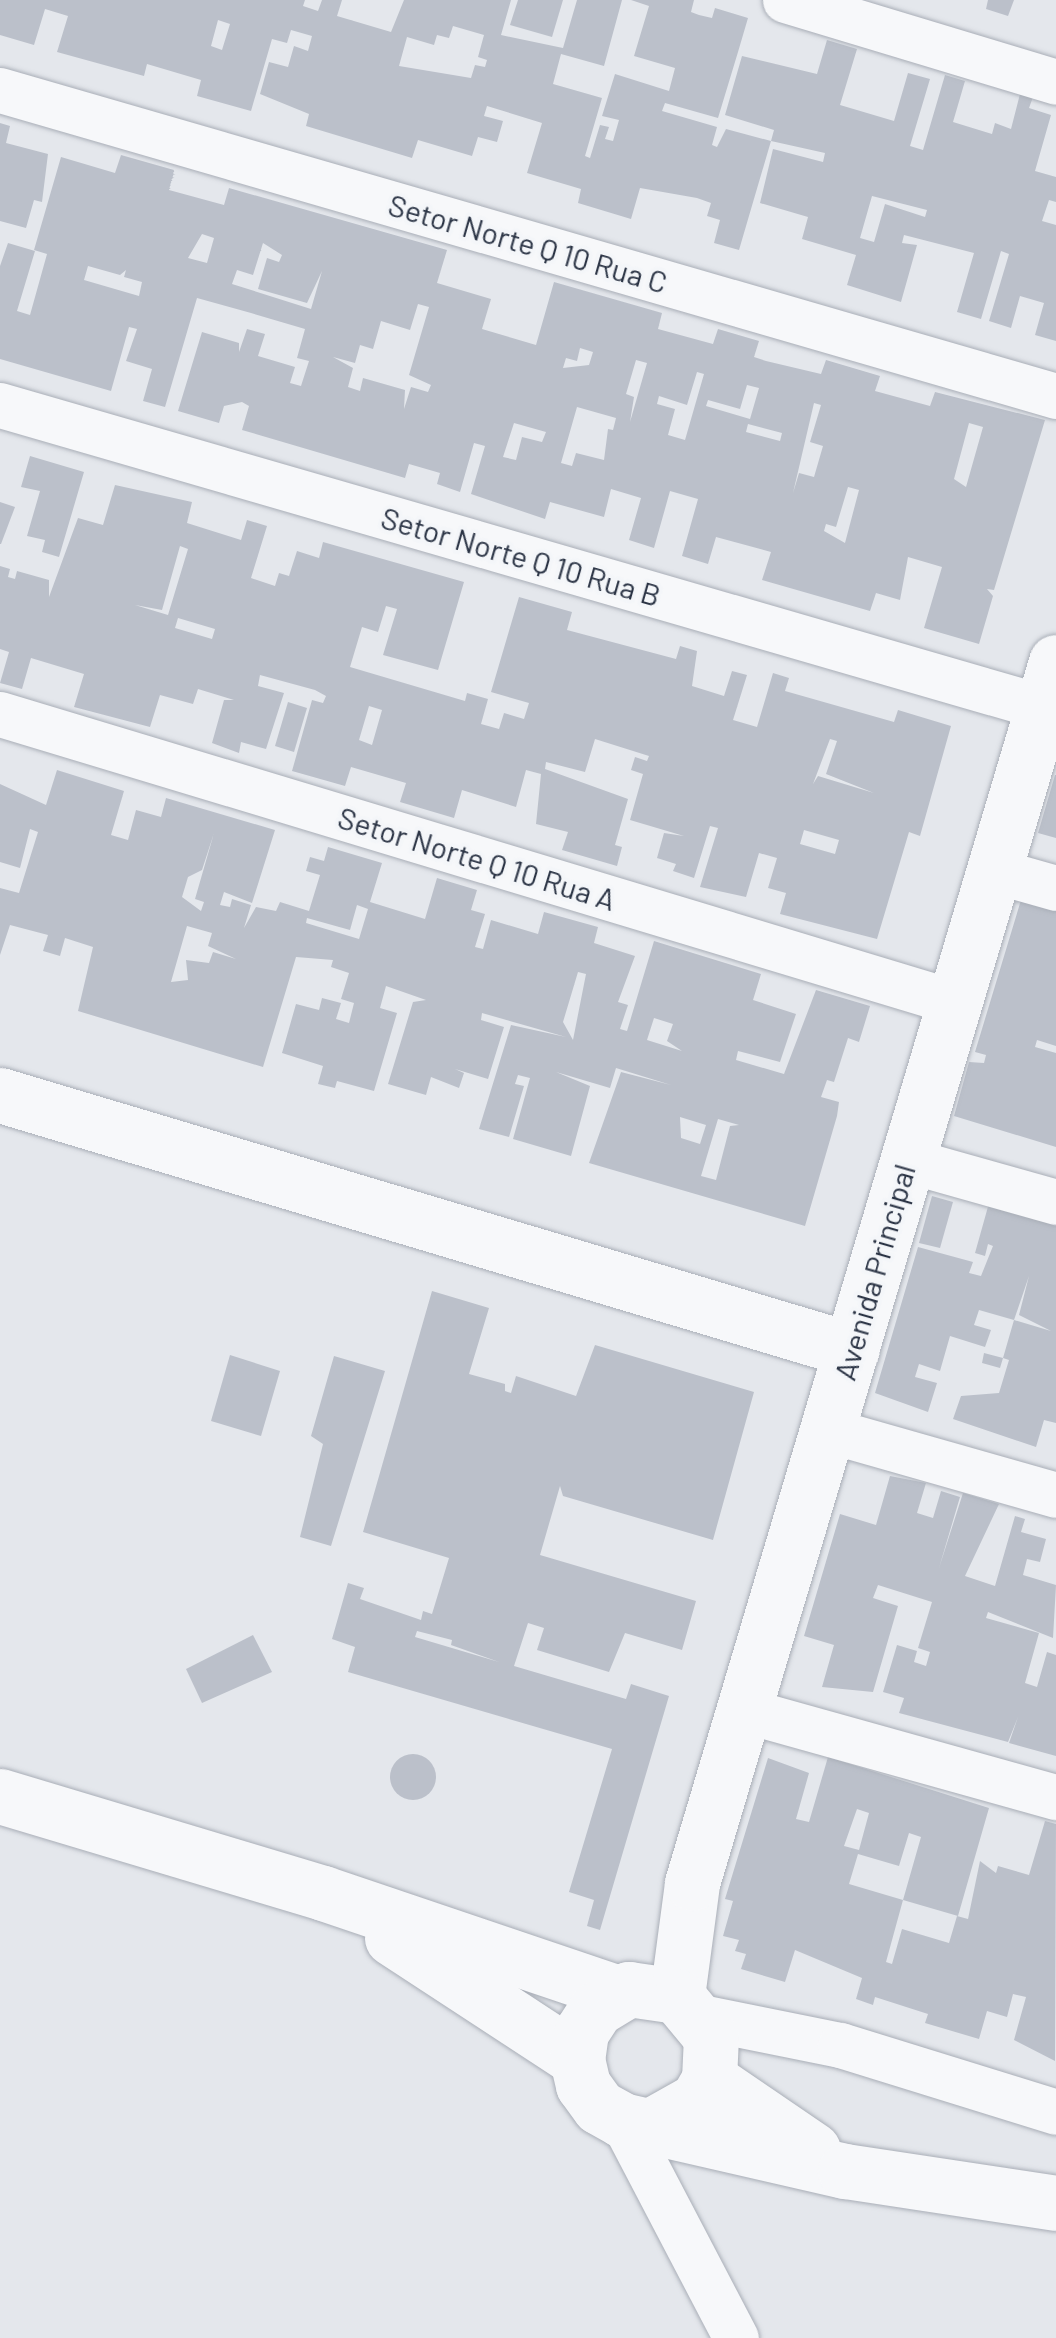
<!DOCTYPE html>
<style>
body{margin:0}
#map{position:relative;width:1056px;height:2338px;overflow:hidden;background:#e4e7ec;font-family:Barlow,sans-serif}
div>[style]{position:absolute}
.building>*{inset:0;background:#bbc0ca}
.round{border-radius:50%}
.roads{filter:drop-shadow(0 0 2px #a9aeb7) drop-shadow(0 0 2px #a9aeb7)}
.minor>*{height:45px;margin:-22.5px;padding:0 22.5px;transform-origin:22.5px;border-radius:22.5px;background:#f7f8fa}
.tertiary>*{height:55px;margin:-27.5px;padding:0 27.5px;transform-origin:27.5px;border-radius:27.5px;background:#f7f8fa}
span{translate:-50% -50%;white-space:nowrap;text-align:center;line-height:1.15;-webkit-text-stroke:8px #f4f6f9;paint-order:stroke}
.street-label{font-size:30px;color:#2b3445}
</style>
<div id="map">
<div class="building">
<i style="clip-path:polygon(evenodd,0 0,305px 0,303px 6px,318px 11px,322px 0,342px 0,337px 16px,391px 32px,404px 0,511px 0,501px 35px,563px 48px,577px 0,622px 0,604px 66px,561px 54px,553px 84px,602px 98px,585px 156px,590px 158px,600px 125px,609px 127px,605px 139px,613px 141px,619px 120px,602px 116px,615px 74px,669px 91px,675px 68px,634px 56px,649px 6px,631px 0,694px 0,691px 12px,699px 15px,712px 18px,715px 8px,748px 18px,738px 52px,718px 118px,665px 103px,662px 111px,717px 127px,712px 145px,717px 147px,726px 129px,771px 141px,739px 250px,714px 243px,720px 220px,707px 216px,711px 203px,697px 198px,640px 188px,631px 219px,578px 203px,581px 189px,527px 173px,542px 123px,487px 106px,484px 116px,503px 121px,497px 142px,478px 137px,472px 156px,418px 140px,412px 158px,306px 126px,309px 114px,260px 94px,269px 62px,288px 67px,294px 46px,308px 51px,312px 36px,291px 30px,287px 43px,272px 39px,251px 111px,197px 96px,201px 80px,147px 64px,144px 76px,57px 52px,68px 16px,45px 9px,34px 45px,0 35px,0 0,218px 20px,230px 24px,222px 50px,211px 46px,218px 20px,0 0,453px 26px,484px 35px,478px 57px,487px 60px,485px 67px,475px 65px,471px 78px,399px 66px,407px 37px,434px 45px,437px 35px,449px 38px,453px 26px)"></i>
<i style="clip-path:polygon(518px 0,563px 0,552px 37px,510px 25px)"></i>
<i style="clip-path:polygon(988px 0,1014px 0,1008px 16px,986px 9px)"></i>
<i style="clip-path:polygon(evenodd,827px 40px,857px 49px,840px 105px,894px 121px,908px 73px,930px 79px,910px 146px,923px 150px,945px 75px,965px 81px,953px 122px,992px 134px,995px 123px,1011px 129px,1020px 94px,1033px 97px,1029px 108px,1051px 115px,1035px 171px,1056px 177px,1056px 202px,1049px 200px,1042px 221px,1056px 225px,1056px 341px,1035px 335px,1044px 303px,1020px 296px,1011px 328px,989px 321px,1009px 254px,1001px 251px,981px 319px,957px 312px,974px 253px,904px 235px,902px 243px,917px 245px,901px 302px,847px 285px,856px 255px,802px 239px,808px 217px,760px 203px,773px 149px,823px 162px,825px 153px,771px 141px,774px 130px,725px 115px,742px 56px,817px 74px,827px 40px,872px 196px,927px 210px,925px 217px,885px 204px,874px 242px,860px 238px,872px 196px)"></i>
<i style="clip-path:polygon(0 123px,10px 126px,6px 143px,48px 154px,42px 202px,34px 200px,26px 228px,0 221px)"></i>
<i style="clip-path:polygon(evenodd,121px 155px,174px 170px,169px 190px,224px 205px,229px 188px,447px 250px,437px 283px,491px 299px,482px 329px,536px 345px,554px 282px,662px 313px,658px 329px,713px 344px,718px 329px,759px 341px,754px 357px,766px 361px,821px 374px,826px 360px,880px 376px,875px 391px,930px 406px,935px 392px,1045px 420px,994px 590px,987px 589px,993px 596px,979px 644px,924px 628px,942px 567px,908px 557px,900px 600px,876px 593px,870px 611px,762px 580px,771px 552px,716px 537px,708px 564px,682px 556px,698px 499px,670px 491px,654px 548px,629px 540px,641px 498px,611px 489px,604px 517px,550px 502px,545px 519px,471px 494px,485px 446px,474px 443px,460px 492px,437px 484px,440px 473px,409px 464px,405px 478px,242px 430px,249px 406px,242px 402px,224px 406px,219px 423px,178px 411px,202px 332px,239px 343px,239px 352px,247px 329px,265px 334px,258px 356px,295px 367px,290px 383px,301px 386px,309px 361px,297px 358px,305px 329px,251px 313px,197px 298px,165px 407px,143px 401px,152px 369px,126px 361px,137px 329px,129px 327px,111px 391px,0 359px,0 266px,8px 243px,35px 251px,17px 311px,30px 315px,47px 254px,34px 250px,61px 157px,115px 173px,121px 155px,202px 234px,214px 238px,207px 263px,188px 258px,202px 234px,121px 155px,263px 243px,282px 255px,279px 262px,267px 258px,258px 289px,307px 303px,322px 271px,311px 309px,232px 284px,237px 270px,253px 275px,263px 243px,121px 155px,88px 266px,120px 275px,126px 270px,124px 277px,142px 282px,139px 296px,84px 280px,88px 266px,121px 155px,418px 304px,429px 307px,409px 375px,431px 385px,428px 392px,411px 387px,404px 409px,405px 390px,363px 378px,360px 391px,348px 387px,353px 368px,333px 357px,355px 363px,360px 345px,373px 349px,381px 321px,410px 330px,418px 304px,121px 155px,580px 348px,593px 352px,589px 365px,563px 368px,566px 358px,577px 361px,580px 348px,121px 155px,636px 360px,647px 363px,630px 422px,634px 397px,626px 394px,636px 360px,121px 155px,697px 372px,704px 374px,685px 440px,668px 435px,675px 409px,657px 404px,659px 396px,687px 405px,697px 372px,121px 155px,747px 385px,759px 388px,750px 419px,706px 406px,708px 400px,740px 409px,747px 385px,121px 155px,814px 403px,821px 405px,810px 442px,823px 446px,814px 477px,799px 473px,793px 493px,814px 403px,121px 155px,577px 407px,616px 418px,613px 430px,608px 429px,604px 460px,576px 453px,572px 466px,561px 463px,577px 407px,121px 155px,514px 423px,546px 432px,542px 442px,522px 437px,516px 460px,503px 457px,514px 423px,121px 155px,969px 423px,983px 427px,966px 487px,954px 479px,969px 423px,121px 155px,748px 424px,782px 433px,780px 441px,746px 432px,748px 424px,121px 155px,848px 487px,859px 490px,845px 543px,824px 531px,826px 524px,836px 527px,848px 487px)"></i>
<i style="clip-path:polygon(30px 456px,84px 472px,59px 557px,42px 552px,45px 540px,27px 536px,40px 491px,21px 487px)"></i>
<i style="clip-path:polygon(evenodd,115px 485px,192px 502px,187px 523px,241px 540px,247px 520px,267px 526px,251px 578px,275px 586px,279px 573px,289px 576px,297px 551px,319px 558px,323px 542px,464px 582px,438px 670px,383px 655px,397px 609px,386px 606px,378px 632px,362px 627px,350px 667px,465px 701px,467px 693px,488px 699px,481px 724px,499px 729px,504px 713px,524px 719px,529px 703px,491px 692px,519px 597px,572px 612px,567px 630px,676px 659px,680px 646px,697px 651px,692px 686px,724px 696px,732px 671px,747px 675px,733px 720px,757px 727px,773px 673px,789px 678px,785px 691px,894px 722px,898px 710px,951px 726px,920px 836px,909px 832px,877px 939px,780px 914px,786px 893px,768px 888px,777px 858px,759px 853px,746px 897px,700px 887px,718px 828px,710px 826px,694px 878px,673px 871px,676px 864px,657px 858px,664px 833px,684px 836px,630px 820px,643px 774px,631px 770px,635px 757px,647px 761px,649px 756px,595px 739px,585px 772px,546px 762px,545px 769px,628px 799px,615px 845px,622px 847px,617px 866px,562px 850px,568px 832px,536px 824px,541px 774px,526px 770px,516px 807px,462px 790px,454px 818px,400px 802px,406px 783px,351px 767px,345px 786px,292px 771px,312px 700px,323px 703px,326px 696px,315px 690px,260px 675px,258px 686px,284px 693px,266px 749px,241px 742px,239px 753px,212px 743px,224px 700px,234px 700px,198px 689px,193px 704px,160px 695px,150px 727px,74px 707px,84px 674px,31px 658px,22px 689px,0 683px,9px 652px,0 649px,0 566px,10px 569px,8px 577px,15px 579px,17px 571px,49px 580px,49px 597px,78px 518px,103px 525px,115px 485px,180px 546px,188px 549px,168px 615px,135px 605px,162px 610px,180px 546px,115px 485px,178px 618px,215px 629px,212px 639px,175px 628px,178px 618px,115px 485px,369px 706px,382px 710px,372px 745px,359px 740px,369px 706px,115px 485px,830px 739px,837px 741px,826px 774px,874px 793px,818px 776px,813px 784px,830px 739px,115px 485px,804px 830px,839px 840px,835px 854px,800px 844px,804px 830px)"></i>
<i style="clip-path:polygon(0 502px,15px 507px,1px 544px,0 544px)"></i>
<i style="clip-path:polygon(288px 702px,307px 708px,294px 752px,275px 746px)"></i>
<i style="clip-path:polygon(evenodd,57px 770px,124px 791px,111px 835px,128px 840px,136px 810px,161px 817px,166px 798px,275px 830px,252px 903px,224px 892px,220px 905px,230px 907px,232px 899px,251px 905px,244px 928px,256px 907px,276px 911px,280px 902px,309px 911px,320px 875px,306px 871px,310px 857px,324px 861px,328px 847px,382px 863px,370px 902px,425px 919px,437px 878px,477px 890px,471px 910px,485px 914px,475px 947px,483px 949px,491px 920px,538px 934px,544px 912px,598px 927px,594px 943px,635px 956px,618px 1002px,628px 1005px,620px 1029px,627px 1031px,654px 941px,761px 974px,753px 1000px,796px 1014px,780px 1062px,738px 1051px,736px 1060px,784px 1074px,816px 990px,870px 1006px,859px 1042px,848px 1038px,834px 1082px,827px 1080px,821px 1097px,839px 1102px,837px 1116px,805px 1226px,589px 1163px,621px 1072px,671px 1085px,616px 1068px,610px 1088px,556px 1072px,590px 1086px,571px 1156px,513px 1139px,530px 1078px,518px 1075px,515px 1084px,524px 1086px,509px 1137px,479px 1129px,511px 1025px,566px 1037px,482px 1013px,481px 1020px,504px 1027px,488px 1079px,455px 1069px,464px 1073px,459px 1088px,431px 1077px,426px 1095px,388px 1084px,413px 1002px,426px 1000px,386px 986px,380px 1008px,397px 1013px,374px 1091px,337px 1081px,335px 1088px,318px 1084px,323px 1066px,282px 1053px,296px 1004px,319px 1010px,322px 998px,341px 1003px,336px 1019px,349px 1023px,354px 1003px,341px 999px,349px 973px,331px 967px,333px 960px,296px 957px,263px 1067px,78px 1011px,93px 947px,65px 938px,60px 956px,43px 951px,48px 935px,10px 925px,0 955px,0 888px,19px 893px,38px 832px,30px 829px,20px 868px,0 862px,0 784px,46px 805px,57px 770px,214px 833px,195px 899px,204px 902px,201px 911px,182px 897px,188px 877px,202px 870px,214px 833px,57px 770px,357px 905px,368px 909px,359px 939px,306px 923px,307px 918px,350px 930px,357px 905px,57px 770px,187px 926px,212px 933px,208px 946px,236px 959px,213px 952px,209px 963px,186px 960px,188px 980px,171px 982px,187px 926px,57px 770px,578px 972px,586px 974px,573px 1040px,563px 1022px,578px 972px,57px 770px,654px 1018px,673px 1024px,667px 1041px,682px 1051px,647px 1040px,654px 1018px,57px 770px,680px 1117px,706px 1125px,700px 1144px,681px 1138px,680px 1117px,57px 770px,718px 1119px,739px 1125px,730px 1126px,716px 1180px,701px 1176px,718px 1119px)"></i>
<i style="clip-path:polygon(1055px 775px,1056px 775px,1056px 838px,1038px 833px)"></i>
<i style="clip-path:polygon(1021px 900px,1056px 910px,1056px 1046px,1037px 1040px,1035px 1047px,1056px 1053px,1056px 1147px,954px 1116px,969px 1062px,984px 1063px,986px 1055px,975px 1052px)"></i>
<i style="clip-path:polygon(932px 1196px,953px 1202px,940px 1248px,919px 1243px)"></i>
<i style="clip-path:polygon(991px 1196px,1056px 1218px,1056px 1423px,1044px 1420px,1036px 1447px,953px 1419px,961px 1396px,999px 1393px,1009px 1360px,1003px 1358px,1000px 1368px,982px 1363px,984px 1353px,1003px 1358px,1014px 1320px,1051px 1331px,1019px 1315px,1029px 1276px,1014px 1320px,979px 1310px,974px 1325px,991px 1330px,985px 1347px,950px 1336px,940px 1371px,919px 1364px,915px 1377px,937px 1383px,928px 1412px,875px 1393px,918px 1247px,973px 1262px,969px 1273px,981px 1276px,993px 1246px,988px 1244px,985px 1256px,975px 1253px)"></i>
<i style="clip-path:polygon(evenodd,432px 1291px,489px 1308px,469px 1374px,505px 1384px,505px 1391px,511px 1393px,516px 1376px,576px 1396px,595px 1345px,754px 1392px,713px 1540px,563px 1496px,560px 1486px,540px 1555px,696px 1601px,682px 1650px,625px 1633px,609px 1672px,537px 1650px,544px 1628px,528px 1623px,514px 1666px,626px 1699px,631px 1684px,669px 1696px,600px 1930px,587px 1926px,594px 1900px,569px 1892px,612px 1749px,348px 1672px,355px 1647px,332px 1639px,348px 1583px,364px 1588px,360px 1599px,421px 1620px,423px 1611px,432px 1614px,449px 1558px,363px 1532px,432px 1291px,417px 1631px,452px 1640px,451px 1645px,499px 1662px,415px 1637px,417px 1631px)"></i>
<i style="clip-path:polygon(230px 1355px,280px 1371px,261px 1436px,211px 1421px)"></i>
<i style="clip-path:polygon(334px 1356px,385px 1371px,331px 1546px,300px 1537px,323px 1444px,311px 1436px)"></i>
<i style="clip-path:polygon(890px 1476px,926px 1483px,917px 1513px,933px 1518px,941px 1491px,960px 1497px,939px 1568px,963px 1493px,999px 1504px,965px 1576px,995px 1586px,1015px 1516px,1025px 1519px,1021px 1532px,1046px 1539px,1040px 1562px,1027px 1559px,1023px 1575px,1056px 1585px,1053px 1638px,988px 1612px,986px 1618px,1039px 1633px,1025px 1683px,1037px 1687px,1047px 1652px,1056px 1655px,1056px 1756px,1009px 1743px,1018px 1717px,1008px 1742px,899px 1713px,904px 1698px,883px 1692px,897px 1645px,917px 1651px,914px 1662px,926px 1666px,930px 1652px,918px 1648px,932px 1602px,878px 1585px,873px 1598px,898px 1606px,873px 1692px,822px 1687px,834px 1645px,804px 1636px,840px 1514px,876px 1525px)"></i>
<i style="clip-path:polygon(253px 1635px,272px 1672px,202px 1703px,186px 1669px)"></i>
<i class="round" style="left:390px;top:1754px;width:46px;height:46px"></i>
<i style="clip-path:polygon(evenodd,828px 1757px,989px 1808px,958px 1916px,903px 1900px,921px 1837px,909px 1833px,899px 1866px,858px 1854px,849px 1884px,903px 1900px,886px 1962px,892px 1964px,902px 1929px,949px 1943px,957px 1916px,968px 1919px,980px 1861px,996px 1873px,998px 1866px,1029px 1875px,1045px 1821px,1056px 1824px,1055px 2061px,1014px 2040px,1026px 1997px,1013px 1994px,1007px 2017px,987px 2011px,979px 2039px,925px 2023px,928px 2014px,875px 1997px,873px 2005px,856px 1999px,862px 1978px,795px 1950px,785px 1982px,741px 1969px,746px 1954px,735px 1951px,739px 1940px,723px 1936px,733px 1901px,725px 1899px,768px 1758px,809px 1773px,796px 1819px,809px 1822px,828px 1757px,857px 1809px,869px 1813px,859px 1850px,844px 1846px,857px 1809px)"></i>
</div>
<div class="roads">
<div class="minor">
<i style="left:785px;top:0;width:283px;rotate:16.8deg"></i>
<i style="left:0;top:90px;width:1099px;rotate:16.16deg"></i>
<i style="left:0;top:405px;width:1085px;rotate:16.16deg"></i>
<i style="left:0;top:714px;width:997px;rotate:16.8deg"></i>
<i style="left:992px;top:870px;width:66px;rotate:15.7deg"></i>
<i style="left:907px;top:1160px;width:155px;rotate:15.7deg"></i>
<i style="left:828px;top:1430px;width:237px;rotate:15.9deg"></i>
<i style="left:747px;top:1711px;width:321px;rotate:15.6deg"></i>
<i style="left:701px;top:2017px;width:142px;rotate:11.4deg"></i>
<i style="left:840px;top:2045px;width:226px;rotate:17.2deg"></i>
<i style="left:622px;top:2120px;width:246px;rotate:62.4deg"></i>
</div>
<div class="tertiary">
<i style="left:0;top:1095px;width:889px;rotate:16.66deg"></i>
<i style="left:0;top:1796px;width:337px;rotate:16.7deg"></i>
<i style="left:323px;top:1893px;width:312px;rotate:18.7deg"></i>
<i style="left:392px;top:1938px;width:221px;rotate:33.2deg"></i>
<i style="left:677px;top:1996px;width:114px;rotate:-82.4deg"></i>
<i style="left:692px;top:1883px;width:1274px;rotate:-73.4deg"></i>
<i style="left:709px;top:2079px;width:126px;rotate:34.3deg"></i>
<i style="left:654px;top:2124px;width:49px;rotate:-29.2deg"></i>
<i style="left:697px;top:2100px;width:24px;rotate:-60deg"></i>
<i style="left:709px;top:2079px;width:42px;rotate:-87.3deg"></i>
<i style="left:711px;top:2037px;width:53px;rotate:-129.7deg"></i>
<i style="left:677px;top:1996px;width:49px;rotate:-171.7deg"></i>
<i style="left:629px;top:1989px;width:39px;rotate:149deg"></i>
<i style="left:596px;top:2009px;width:27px;rotate:123deg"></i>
<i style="left:581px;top:2032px;width:27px;rotate:98deg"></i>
<i style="left:577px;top:2059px;width:27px;rotate:77deg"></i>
<i style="left:583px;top:2085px;width:27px;rotate:54deg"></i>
<i style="left:599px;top:2107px;width:26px;rotate:29deg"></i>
<i style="left:622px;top:2120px;width:229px;rotate:12.9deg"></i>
<i style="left:845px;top:2171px;width:213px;rotate:8.6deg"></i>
</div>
</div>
<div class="street-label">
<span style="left:528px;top:243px;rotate:16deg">Setor Norte Q 10 Rua C</span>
<span style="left:521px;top:556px;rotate:16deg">Setor Norte Q 10 Rua B</span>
<span style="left:477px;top:858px;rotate:17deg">Setor Norte Q 10 Rua A</span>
<span style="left:874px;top:1272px;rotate:-74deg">Avenida Principal</span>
</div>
</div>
